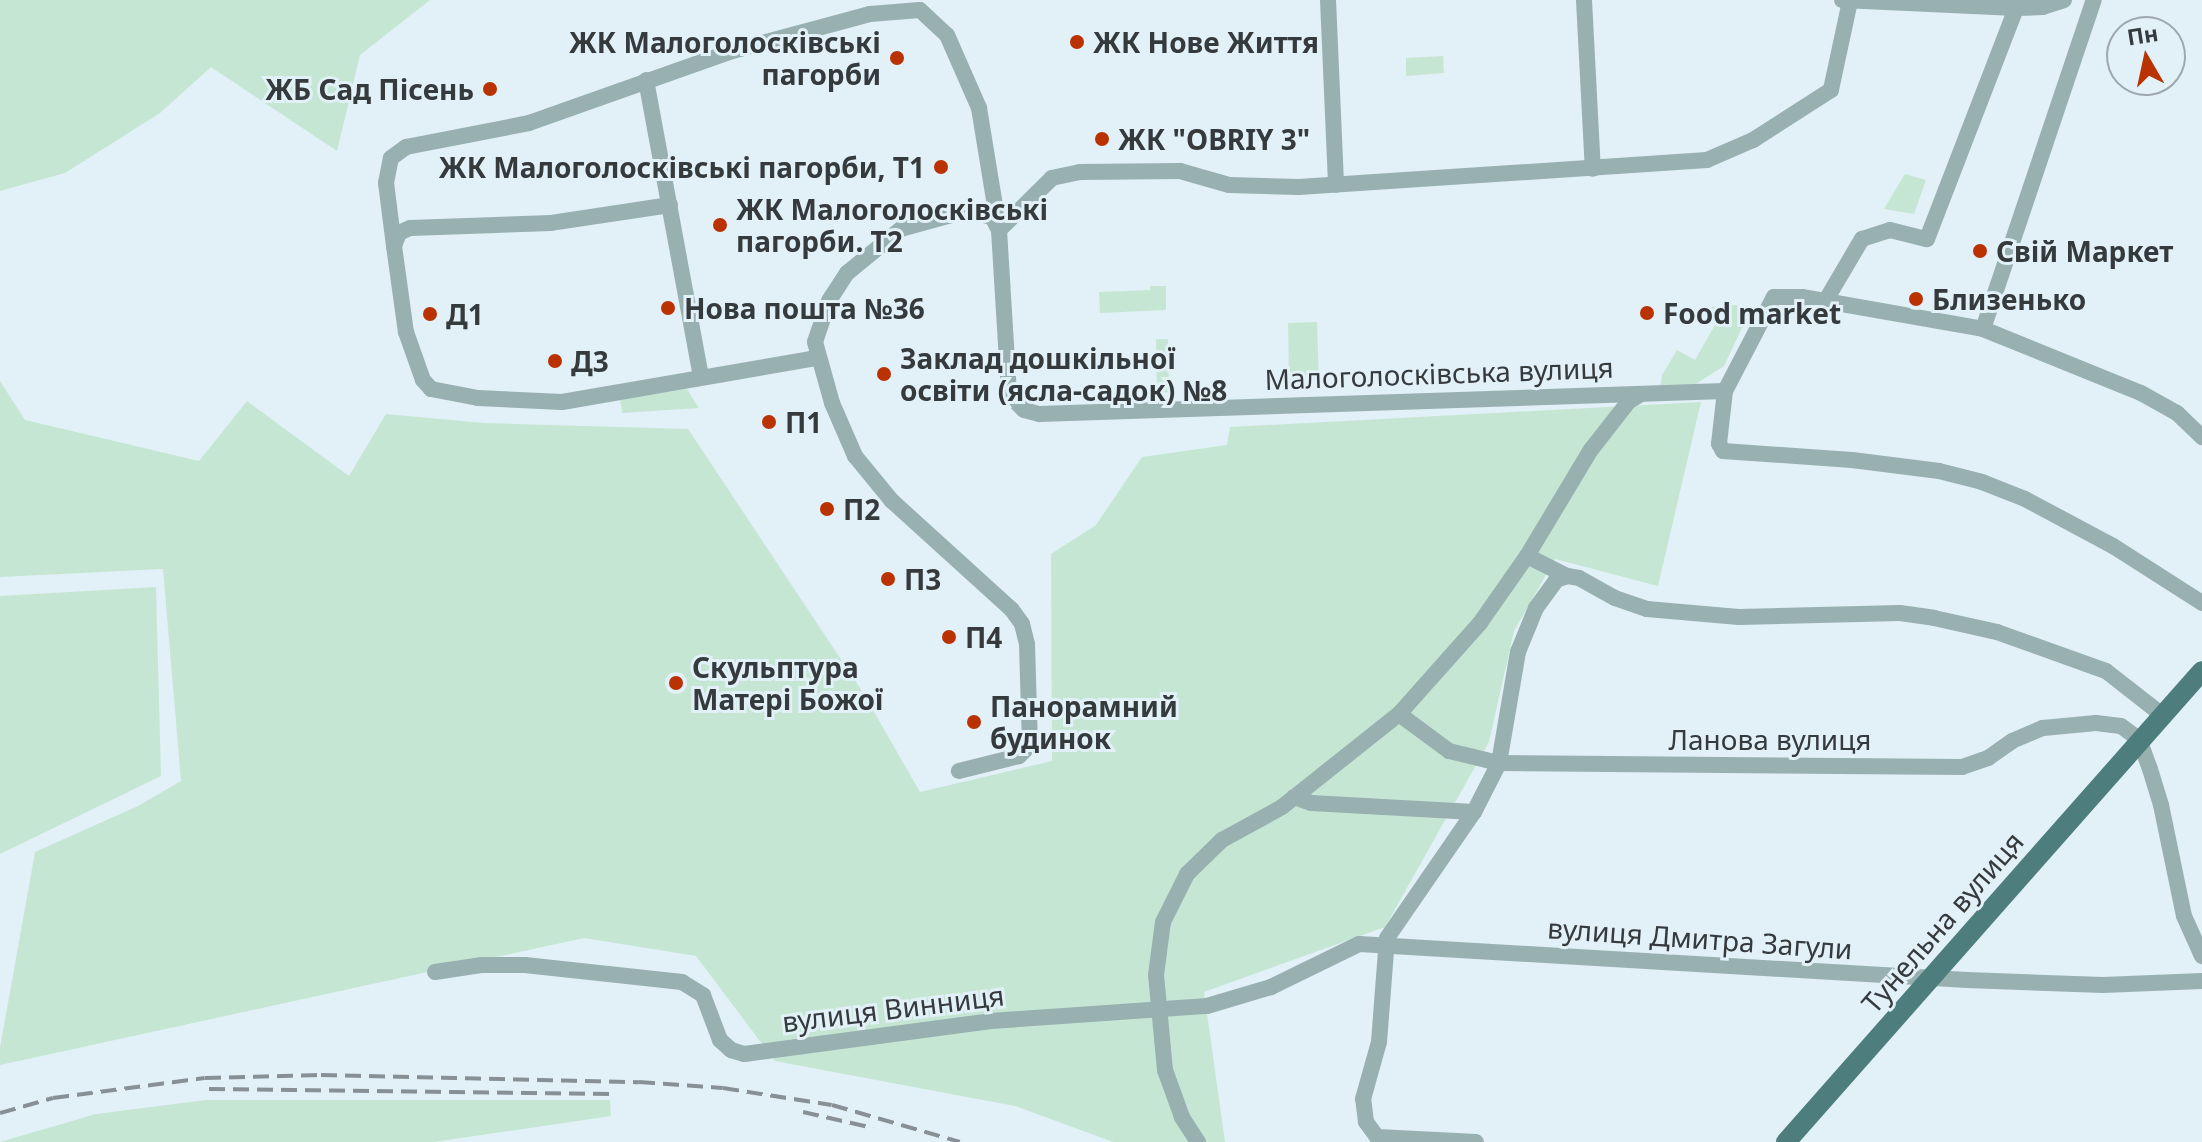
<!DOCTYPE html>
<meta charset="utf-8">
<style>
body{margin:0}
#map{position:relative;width:2202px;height:1142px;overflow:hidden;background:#e2f0f7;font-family:"Noto Sans",sans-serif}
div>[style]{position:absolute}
.green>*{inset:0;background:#c6e6d4}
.minor>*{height:16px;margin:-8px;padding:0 8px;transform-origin:8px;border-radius:8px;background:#98b0b0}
.major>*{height:20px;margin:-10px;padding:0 10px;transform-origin:10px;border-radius:10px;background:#4e7d7d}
.rail>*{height:4px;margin-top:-2px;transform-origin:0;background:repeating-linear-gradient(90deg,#879095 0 16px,transparent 0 24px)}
.dots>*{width:22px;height:22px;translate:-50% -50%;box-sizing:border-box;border:4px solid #e2f0f7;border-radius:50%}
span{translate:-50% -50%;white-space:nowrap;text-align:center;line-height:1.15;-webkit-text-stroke:6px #e2f0f7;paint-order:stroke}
.poi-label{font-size:28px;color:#353a3d;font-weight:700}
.right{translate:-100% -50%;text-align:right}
.left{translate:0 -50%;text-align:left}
.street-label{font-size:28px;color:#353a3d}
.north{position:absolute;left:2106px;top:16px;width:80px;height:80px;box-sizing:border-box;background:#e2f0f7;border:2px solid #9da7ad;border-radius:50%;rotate:351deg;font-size:22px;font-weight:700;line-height:32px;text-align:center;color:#353a3d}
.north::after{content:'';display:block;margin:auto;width:28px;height:36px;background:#ba3102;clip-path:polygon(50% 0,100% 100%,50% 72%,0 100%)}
</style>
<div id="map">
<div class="green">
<i style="clip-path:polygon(0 0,430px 0,360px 55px,337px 151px,211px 67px,160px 113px,65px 173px,0 191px)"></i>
<i style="clip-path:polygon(1443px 56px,1444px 73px,1406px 76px,1406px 58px)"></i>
<i style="clip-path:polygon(1905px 174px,1926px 180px,1914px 214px,1884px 209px)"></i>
<i style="clip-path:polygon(1150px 286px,1166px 286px,1166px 310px,1100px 313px,1099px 292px,1150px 290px)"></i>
<i style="clip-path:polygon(1723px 305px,1741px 305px,1750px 311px,1724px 366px,1691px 387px,1660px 389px,1662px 375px,1677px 350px,1695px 360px,1716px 323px,1705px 312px,1706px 308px)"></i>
<i style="clip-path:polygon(1317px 322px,1319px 381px,1289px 382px,1288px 323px)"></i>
<i style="clip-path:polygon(1156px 339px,1168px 339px,1169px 392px,1157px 393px)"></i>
<i style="clip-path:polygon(0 381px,25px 420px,199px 461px,247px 401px,349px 476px,386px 414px,484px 423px,688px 429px,862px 691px,920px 792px,1052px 761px,1051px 554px,1096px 525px,1142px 457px,1227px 445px,1230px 427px,1701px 402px,1658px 586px,1555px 559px,1514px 631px,1489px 742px,1385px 927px,1204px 992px,1225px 1142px,1113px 1142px,1015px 1106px,775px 1061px,696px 956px,584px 938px,0 1065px,0 1048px,35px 852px,138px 806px,181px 781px,163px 569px,0 577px)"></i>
<i style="clip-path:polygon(687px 389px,699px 408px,622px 413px,620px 399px)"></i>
<i style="clip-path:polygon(156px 587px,161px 776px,0 854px,0 596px)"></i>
<i style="clip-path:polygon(206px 1100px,610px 1100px,611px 1116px,434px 1142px,0 1142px,96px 1114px)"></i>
</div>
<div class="minor">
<i style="left:1328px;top:0;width:185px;rotate:87.5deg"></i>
<i style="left:1584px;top:0;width:169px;rotate:87deg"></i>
<i style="left:1842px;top:0;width:174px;rotate:2.6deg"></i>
<i style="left:2016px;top:8px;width:27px;rotate:-2deg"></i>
<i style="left:2043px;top:7px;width:22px;rotate:-18deg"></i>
<i style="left:1850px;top:1px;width:91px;rotate:102.1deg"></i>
<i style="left:1831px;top:90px;width:93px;rotate:147.3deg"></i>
<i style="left:1753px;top:140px;width:50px;rotate:156.5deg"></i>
<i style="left:1707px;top:160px;width:409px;rotate:176.2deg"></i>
<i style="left:1299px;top:187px;width:70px;rotate:-178.4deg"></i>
<i style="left:1229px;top:185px;width:51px;rotate:-164.1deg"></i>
<i style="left:1180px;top:171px;width:100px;rotate:179.4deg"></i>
<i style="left:1080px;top:172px;width:29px;rotate:168deg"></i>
<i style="left:1052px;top:178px;width:74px;rotate:135.5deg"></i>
<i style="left:999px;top:230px;width:165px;rotate:86.5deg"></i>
<i style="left:1009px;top:395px;width:21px;rotate:45deg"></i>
<i style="left:1024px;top:410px;width:16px;rotate:15deg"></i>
<i style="left:1039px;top:414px;width:686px;rotate:-1.92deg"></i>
<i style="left:1725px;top:391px;width:106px;rotate:-62.5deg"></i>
<i style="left:1774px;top:297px;width:28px"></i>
<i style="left:1802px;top:297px;width:184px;rotate:10deg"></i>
<i style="left:1983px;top:329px;width:170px;rotate:22.1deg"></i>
<i style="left:2141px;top:393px;width:41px;rotate:29.1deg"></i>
<i style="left:2177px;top:413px;width:35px;rotate:44deg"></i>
<i style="left:646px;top:80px;width:302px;rotate:79.5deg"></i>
<i style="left:670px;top:205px;width:120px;rotate:171.4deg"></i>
<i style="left:551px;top:223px;width:141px;rotate:178deg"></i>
<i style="left:410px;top:228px;width:12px;rotate:156deg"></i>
<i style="left:399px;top:233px;width:14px;rotate:111deg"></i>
<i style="left:394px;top:246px;width:87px;rotate:82.1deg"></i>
<i style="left:406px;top:332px;width:51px;rotate:70.5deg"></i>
<i style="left:423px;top:380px;width:12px;rotate:48deg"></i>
<i style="left:431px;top:389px;width:48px;rotate:10.8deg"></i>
<i style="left:478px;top:398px;width:84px;rotate:2.7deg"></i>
<i style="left:562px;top:402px;width:259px;rotate:-9.8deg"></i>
<i style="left:394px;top:246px;width:64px;rotate:-97.2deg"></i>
<i style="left:386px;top:183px;width:25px;rotate:-79deg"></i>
<i style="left:391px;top:158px;width:19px;rotate:-36deg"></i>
<i style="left:406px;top:147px;width:125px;rotate:-11deg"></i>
<i style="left:529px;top:123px;width:212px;rotate:-19.5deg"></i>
<i style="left:729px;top:52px;width:146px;rotate:-15.1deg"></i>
<i style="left:870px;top:14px;width:50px;rotate:-4.6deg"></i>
<i style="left:920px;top:10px;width:37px;rotate:43deg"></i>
<i style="left:947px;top:35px;width:80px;rotate:66.3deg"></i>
<i style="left:979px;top:108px;width:124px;rotate:80.7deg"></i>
<i style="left:999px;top:230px;width:15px;rotate:-118deg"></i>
<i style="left:992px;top:217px;width:27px;rotate:-167deg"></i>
<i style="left:966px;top:211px;width:67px;rotate:164.5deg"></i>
<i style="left:901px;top:229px;width:70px;rotate:140.8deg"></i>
<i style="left:847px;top:273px;width:33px;rotate:123deg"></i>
<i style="left:829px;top:301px;width:43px;rotate:108.9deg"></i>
<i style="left:815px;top:342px;width:63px;rotate:74.4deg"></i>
<i style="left:832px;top:403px;width:58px;rotate:66.5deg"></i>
<i style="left:855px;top:456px;width:58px;rotate:50.6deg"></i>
<i style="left:892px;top:501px;width:162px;rotate:42.2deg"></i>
<i style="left:1012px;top:610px;width:17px;rotate:54deg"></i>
<i style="left:1022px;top:624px;width:21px;rotate:76deg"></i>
<i style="left:1027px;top:644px;width:101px;rotate:88.3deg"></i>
<i style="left:1030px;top:745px;width:16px;rotate:135deg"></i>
<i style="left:1019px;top:756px;width:62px;rotate:166deg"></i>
<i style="left:1826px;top:300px;width:71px;rotate:-59.5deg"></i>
<i style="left:1862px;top:239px;width:29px;rotate:-18deg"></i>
<i style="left:1890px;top:230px;width:38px;rotate:14deg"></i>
<i style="left:1927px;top:239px;width:248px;rotate:-68.9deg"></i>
<i style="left:1983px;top:329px;width:347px;rotate:-71.4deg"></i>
<i style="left:1725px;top:391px;width:53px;rotate:96.5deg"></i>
<i style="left:1719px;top:444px;width:8px;rotate:60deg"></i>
<i style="left:1723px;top:451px;width:129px;rotate:4deg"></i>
<i style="left:1852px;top:460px;width:88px;rotate:7.2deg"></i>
<i style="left:1939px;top:471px;width:44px;rotate:14.3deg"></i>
<i style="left:1982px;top:482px;width:46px;rotate:21.6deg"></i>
<i style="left:2025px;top:499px;width:100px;rotate:28.1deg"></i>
<i style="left:2113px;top:546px;width:106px;rotate:32.6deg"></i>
<i style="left:1527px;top:556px;width:45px;rotate:26.6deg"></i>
<i style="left:1399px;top:714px;width:62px;rotate:36.5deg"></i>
<i style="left:1449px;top:751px;width:51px;rotate:13.5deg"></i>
<i style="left:1499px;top:763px;width:463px;rotate:0.5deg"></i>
<i style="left:1962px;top:767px;width:28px;rotate:-19deg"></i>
<i style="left:1988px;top:758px;width:29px;rotate:-35deg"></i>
<i style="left:2012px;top:741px;width:34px;rotate:-23deg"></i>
<i style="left:2043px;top:728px;width:53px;rotate:-5.4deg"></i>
<i style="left:2096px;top:723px;width:25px;rotate:7deg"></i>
<i style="left:2121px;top:726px;width:22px;rotate:36deg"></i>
<i style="left:2139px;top:739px;width:32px;rotate:70deg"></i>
<i style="left:2150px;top:769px;width:38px;rotate:73deg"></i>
<i style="left:2161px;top:805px;width:113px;rotate:78.3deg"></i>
<i style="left:2184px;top:916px;width:44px;rotate:65.8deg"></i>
<i style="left:1294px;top:797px;width:18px;rotate:19deg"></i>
<i style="left:1311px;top:803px;width:163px;rotate:3.2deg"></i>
<i style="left:435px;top:972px;width:48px;rotate:-8.5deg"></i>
<i style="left:482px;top:965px;width:43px"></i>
<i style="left:525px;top:965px;width:158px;rotate:6.2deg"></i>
<i style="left:682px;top:982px;width:25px;rotate:32deg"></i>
<i style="left:703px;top:995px;width:48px;rotate:69.3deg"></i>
<i style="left:720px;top:1040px;width:15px;rotate:42deg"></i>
<i style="left:731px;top:1050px;width:14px;rotate:17deg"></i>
<i style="left:744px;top:1054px;width:249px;rotate:-7.6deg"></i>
<i style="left:991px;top:1021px;width:217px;rotate:-4deg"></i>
<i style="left:1207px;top:1006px;width:67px;rotate:-16.5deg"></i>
<i style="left:1271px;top:987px;width:98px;rotate:-26deg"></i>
<i style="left:1359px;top:944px;width:609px;rotate:3.39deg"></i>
<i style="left:1967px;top:980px;width:136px;rotate:2.1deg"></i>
<i style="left:2103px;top:985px;width:99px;rotate:-2.3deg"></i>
<i style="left:1198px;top:1142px;width:30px;rotate:-123deg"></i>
<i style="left:1182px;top:1117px;width:50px;rotate:-109.9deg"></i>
<i style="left:1165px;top:1070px;width:95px;rotate:-95.4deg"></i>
<i style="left:1156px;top:975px;width:53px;rotate:-82.5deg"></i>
<i style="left:1163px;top:922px;width:54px;rotate:-63.4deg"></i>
<i style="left:1187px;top:874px;width:49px;rotate:-44.2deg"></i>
<i style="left:1222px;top:840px;width:68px;rotate:-28.8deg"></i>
<i style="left:1282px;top:807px;width:149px;rotate:-38.5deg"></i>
<i style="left:1399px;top:714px;width:122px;rotate:-48.3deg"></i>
<i style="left:1480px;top:623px;width:82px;rotate:-55deg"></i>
<i style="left:1527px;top:556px;width:122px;rotate:-59deg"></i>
<i style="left:1590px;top:451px;width:63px;rotate:-52deg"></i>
<i style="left:1629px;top:401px;width:14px;rotate:-30deg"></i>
<i style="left:1476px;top:1142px;width:99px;rotate:-177.1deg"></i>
<i style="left:1377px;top:1137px;width:19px;rotate:-126deg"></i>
<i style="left:1366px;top:1122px;width:23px;rotate:-97deg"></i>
<i style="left:1363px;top:1099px;width:59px;rotate:-74.3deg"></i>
<i style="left:1379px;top:1042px;width:104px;rotate:-85.6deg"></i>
<i style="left:1387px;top:938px;width:153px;rotate:-55.4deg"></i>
<i style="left:1474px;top:812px;width:55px;rotate:-63deg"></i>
<i style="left:1499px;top:763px;width:113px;rotate:-80.3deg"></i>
<i style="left:1518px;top:652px;width:48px;rotate:-67.8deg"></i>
<i style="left:1536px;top:608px;width:34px;rotate:-54deg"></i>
<i style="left:1556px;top:580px;width:12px;rotate:-20deg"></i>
<i style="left:1567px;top:576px;width:12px;rotate:9deg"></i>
<i style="left:1579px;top:578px;width:41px;rotate:29.1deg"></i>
<i style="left:1615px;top:598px;width:34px;rotate:19deg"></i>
<i style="left:1647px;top:609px;width:92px;rotate:5deg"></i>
<i style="left:1739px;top:617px;width:161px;rotate:-1.4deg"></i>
<i style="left:1900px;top:613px;width:34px;rotate:8deg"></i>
<i style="left:1934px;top:618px;width:65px;rotate:12.5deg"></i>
<i style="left:1997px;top:632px;width:116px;rotate:19.7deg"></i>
<i style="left:2106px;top:671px;width:70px;rotate:38deg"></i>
</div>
<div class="major">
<i style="left:1786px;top:1142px;width:628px;rotate:-48.55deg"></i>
</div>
<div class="rail">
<i style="left:209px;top:1089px;width:404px;rotate:0.7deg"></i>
<i style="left:803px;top:1112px;width:72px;rotate:12.9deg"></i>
<i style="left:0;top:1113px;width:55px;rotate:-15.8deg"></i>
<i style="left:53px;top:1098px;width:153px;rotate:-7.5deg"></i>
<i style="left:205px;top:1078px;width:116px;rotate:-1.5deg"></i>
<i style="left:321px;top:1075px;width:318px;rotate:1.3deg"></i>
<i style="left:639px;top:1082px;width:84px;rotate:4.1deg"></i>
<i style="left:723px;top:1088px;width:110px;rotate:8.9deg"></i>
<i style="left:832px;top:1105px;width:133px;rotate:16.1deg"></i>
</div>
<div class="dots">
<i style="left:1077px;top:42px;background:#ba3102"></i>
<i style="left:897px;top:58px;background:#ba3102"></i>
<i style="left:490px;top:89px;background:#ba3102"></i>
<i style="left:1102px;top:139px;background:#ba3102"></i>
<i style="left:941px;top:167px;background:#ba3102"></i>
<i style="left:720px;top:225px;background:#ba3102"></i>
<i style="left:1980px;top:251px;background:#ba3102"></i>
<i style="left:1916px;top:299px;background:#ba3102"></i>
<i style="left:668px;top:308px;background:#ba3102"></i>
<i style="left:1647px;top:313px;background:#ba3102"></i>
<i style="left:430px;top:314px;background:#ba3102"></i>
<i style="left:555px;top:361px;background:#ba3102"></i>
<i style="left:884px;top:374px;background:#ba3102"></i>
<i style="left:769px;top:422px;background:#ba3102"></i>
<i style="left:827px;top:509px;background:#ba3102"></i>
<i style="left:888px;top:579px;background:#ba3102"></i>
<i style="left:949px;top:637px;background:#ba3102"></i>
<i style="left:676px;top:683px;background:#ba3102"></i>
<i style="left:974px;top:722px;background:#ba3102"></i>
</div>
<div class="poi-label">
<span class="right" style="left:881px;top:58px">ЖК Малоголосківські<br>пагорби</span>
<span class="left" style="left:1093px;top:42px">ЖК Нове Життя</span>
<span class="right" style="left:474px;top:89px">ЖБ Сад Пісень</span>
<span class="left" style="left:1118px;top:139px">ЖК "OBRIY 3"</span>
<span class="right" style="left:925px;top:167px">ЖК Малоголосківські пагорби, Т1</span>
<span class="left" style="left:736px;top:225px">ЖК Малоголосківські<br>пагорби. Т2</span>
<span class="left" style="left:1996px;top:251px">Свій Маркет</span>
<span class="left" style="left:1932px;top:299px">Близенько</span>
<span class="left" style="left:684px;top:308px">Нова пошта №36</span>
<span class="left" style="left:1663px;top:313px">Food market</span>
<span class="left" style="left:446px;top:314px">Д1</span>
<span class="left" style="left:900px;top:374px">Заклад дошкільної<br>освіти (ясла-садок) №8</span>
<span class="left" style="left:571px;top:361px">Д3</span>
<span class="left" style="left:785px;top:422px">П1</span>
<span class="left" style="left:843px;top:509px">П2</span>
<span class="left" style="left:904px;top:579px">П3</span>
<span class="left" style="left:965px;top:637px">П4</span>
<span class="left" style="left:692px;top:683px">Скульптура<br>Матері Божої</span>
<span class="left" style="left:990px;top:722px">Панорамний<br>будинок</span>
</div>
<div class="street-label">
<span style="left:1439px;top:373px;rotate:-2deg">Малоголосківська вулиця</span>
<span style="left:1770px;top:739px">Ланова вулиця</span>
<span style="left:1942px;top:922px;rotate:-49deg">Тунельна вулиця</span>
<span style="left:1700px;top:938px;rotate:4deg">вулиця Дмитра Загули</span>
<span style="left:893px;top:1008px;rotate:-7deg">вулиця Винниця</span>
</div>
<div class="north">Пн</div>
</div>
